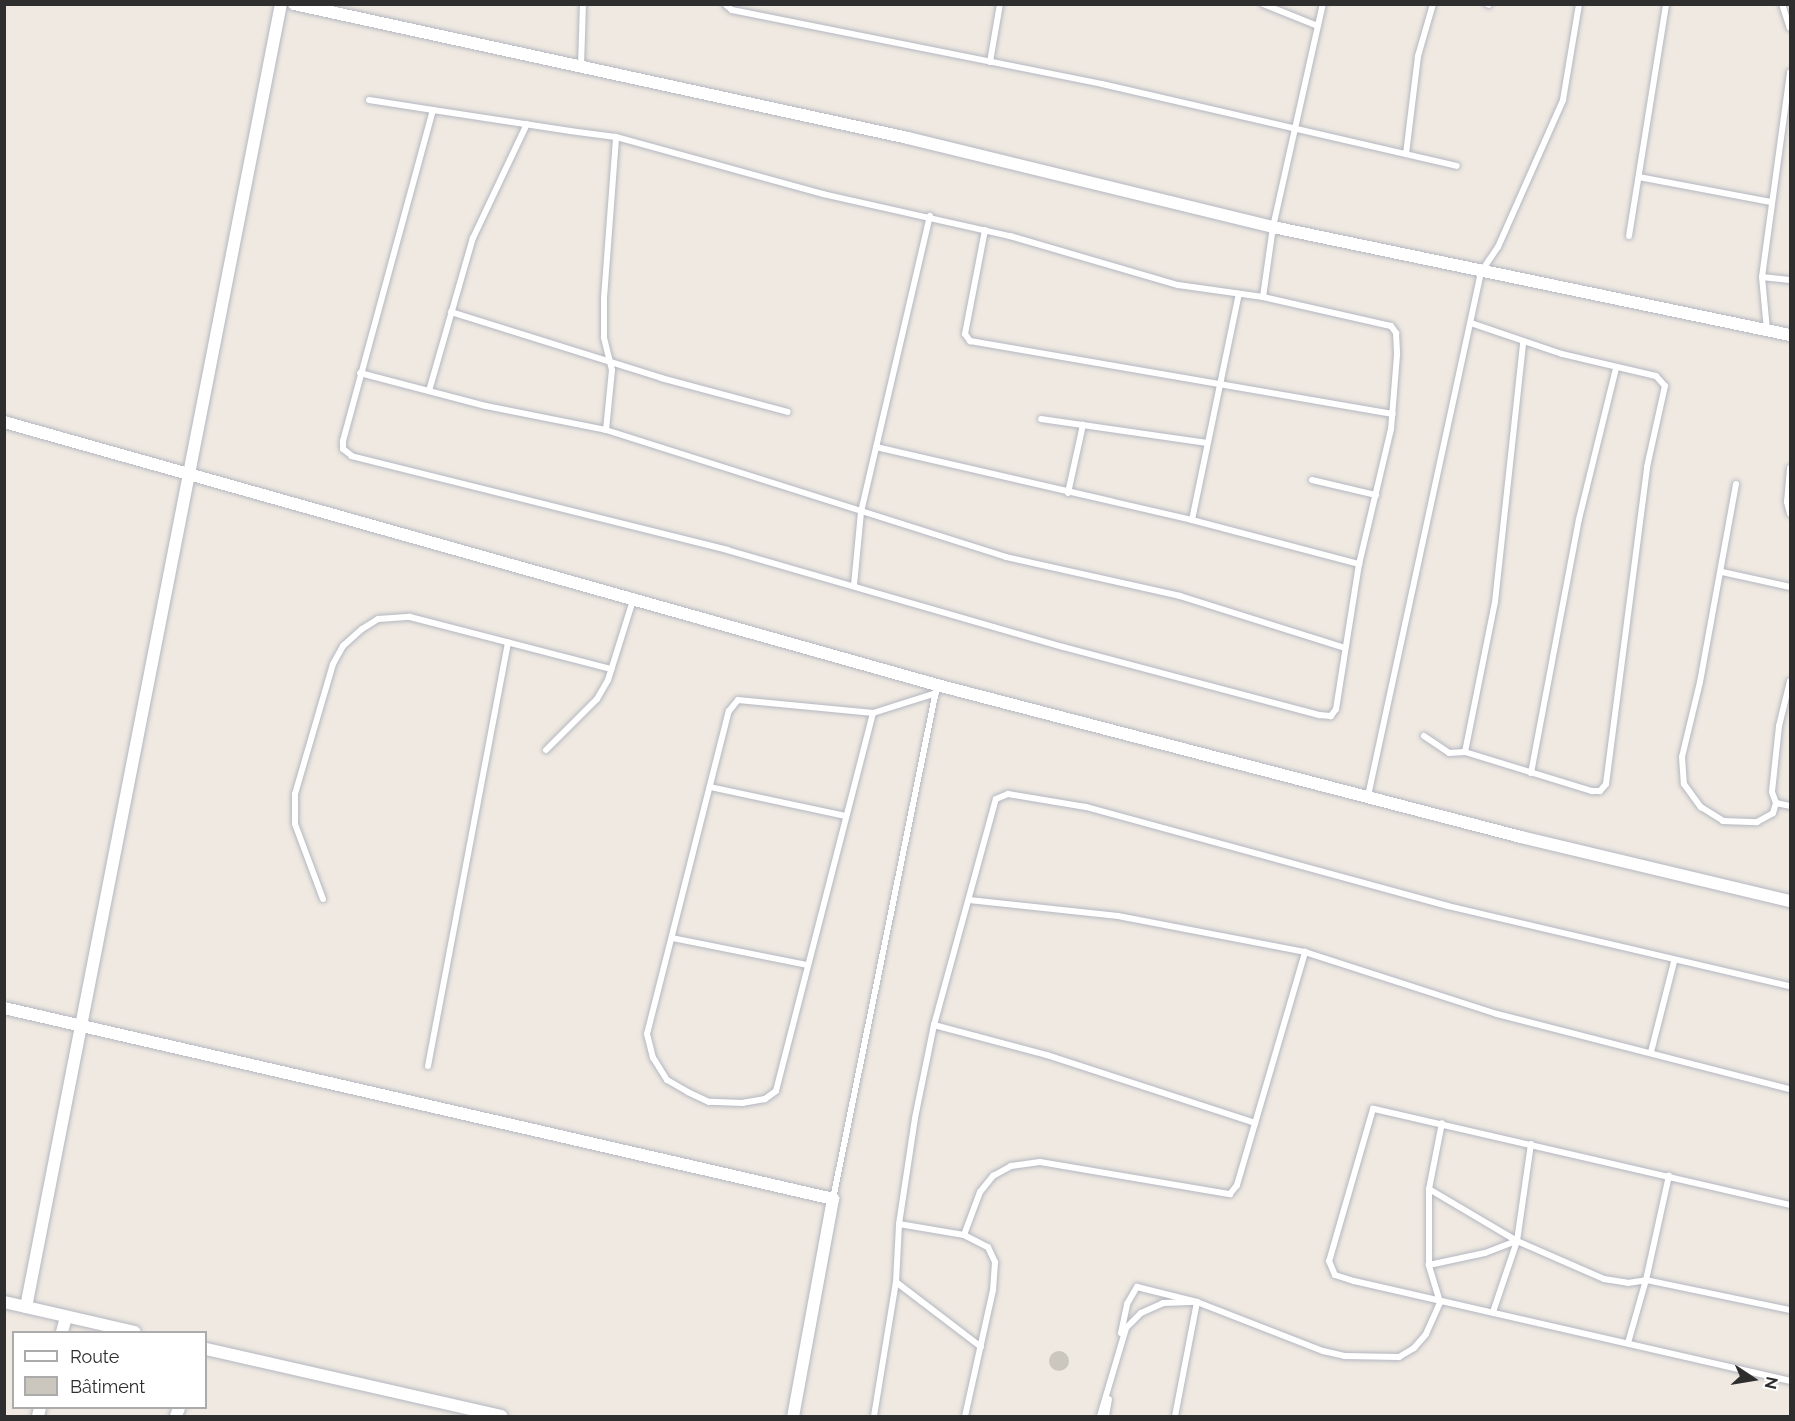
<!DOCTYPE html>
<meta charset="utf-8">
<style>
body{margin:0}
#map{position:relative;width:1795px;height:1421px;overflow:hidden;background:#efe9e1;font-family:Raleway,sans-serif}
div>[style]{position:absolute}
.building>*{inset:0;background:#cbc7bf}
.round{border-radius:50%}
.roads{filter:drop-shadow(0 0 2px #b4b7c1) drop-shadow(0 0 2px #b4b7c1)}
.service>*{height:6px;margin:-3px;padding:0 3px;transform-origin:3px;border-radius:3px;background:#fff}
.minor>*{height:12px;margin:-6px;padding:0 6px;transform-origin:6px;border-radius:6px;background:#fff}
span{translate:-50% -50%;white-space:nowrap;text-align:center;line-height:1.15;-webkit-text-stroke:6px #fff;paint-order:stroke}
.frame{position:absolute;inset:0;border:6px solid #2e2e2e;pointer-events:none}
.legend{position:absolute;left:12px;top:1331px;width:195px;height:78px;box-sizing:border-box;background:#fff;border:2px solid #ababab;margin:0;padding:8px 10px;list-style:none;font-size:18px;color:#2e2e2e}
.legend li{display:flex;align-items:center;gap:12px;height:30px}
.legend b{width:30px;border:2px solid #ababab}
.north{position:absolute;left:1723px;top:1349px;width:60px;height:60px;-webkit-text-stroke:4px #fff;paint-order:stroke;rotate:102deg;font-size:16px;font-weight:700;line-height:24px;text-align:center;color:#2e2e2e}
.north::after{content:'';display:block;margin:auto;width:21px;height:27px;background:#2e2e2e;clip-path:polygon(50% 0,100% 100%,50% 72%,0 100%)}
</style>
<div id="map">
<div class="building">
<i class="round" style="left:1049px;top:1351px;width:20px;height:20px"></i>
</div>
<div class="roads">
<div class="service">
<i style="left:725px;top:4px;width:9px;rotate:41deg"></i>
<i style="left:732px;top:10px;width:377px;rotate:11.3deg"></i>
<i style="left:1102px;top:84px;width:364px;rotate:13deg"></i>
<i style="left:1263px;top:4px;width:59px;rotate:21.8deg"></i>
<i style="left:1487px;top:4px;width:2px;rotate:27deg"></i>
<i style="left:1782px;top:4px;width:25px;rotate:72deg"></i>
<i style="left:990px;top:62px;width:59px;rotate:-80.2deg"></i>
<i style="left:581px;top:66px;width:62px;rotate:-88.2deg"></i>
<i style="left:369px;top:100px;width:65px;rotate:8.9deg"></i>
<i style="left:433px;top:110px;width:139px;rotate:8.7deg"></i>
<i style="left:570px;top:131px;width:46px;rotate:7.4deg"></i>
<i style="left:616px;top:137px;width:215px;rotate:15.4deg"></i>
<i style="left:823px;top:194px;width:192px;rotate:12.7deg"></i>
<i style="left:1010px;top:236px;width:175px;rotate:16.3deg"></i>
<i style="left:1178px;top:285px;width:86px;rotate:8deg"></i>
<i style="left:1263px;top:297px;width:131px;rotate:12.8deg"></i>
<i style="left:1391px;top:326px;width:9px;rotate:54deg"></i>
<i style="left:1396px;top:333px;width:22px;rotate:87deg"></i>
<i style="left:1397px;top:355px;width:74px;rotate:94.6deg"></i>
<i style="left:1391px;top:429px;width:139px;rotate:103.3deg"></i>
<i style="left:1359px;top:564px;width:147px;rotate:99deg"></i>
<i style="left:1336px;top:709px;width:9px;rotate:126deg"></i>
<i style="left:1331px;top:716px;width:12px;rotate:-175deg"></i>
<i style="left:1319px;top:715px;width:265px;rotate:-165.1deg"></i>
<i style="left:1063px;top:647px;width:349px;rotate:-163.9deg"></i>
<i style="left:728px;top:550px;width:388px;rotate:-166deg"></i>
<i style="left:352px;top:456px;width:11px;rotate:-142deg"></i>
<i style="left:343px;top:449px;width:8px;rotate:-90deg"></i>
<i style="left:343px;top:441px;width:343px;rotate:-74.8deg"></i>
<i style="left:1406px;top:154px;width:99px;rotate:-83deg"></i>
<i style="left:1418px;top:56px;width:54px;rotate:-73.9deg"></i>
<i style="left:1639px;top:177px;width:134px;rotate:10.7deg"></i>
<i style="left:985px;top:230px;width:106px;rotate:100.9deg"></i>
<i style="left:965px;top:334px;width:9px;rotate:54deg"></i>
<i style="left:970px;top:341px;width:429px;rotate:9.8deg"></i>
<i style="left:1629px;top:236px;width:235px;rotate:-80.9deg"></i>
<i style="left:1762px;top:277px;width:28px;rotate:6deg"></i>
<i style="left:1263px;top:297px;width:71px;rotate:-81.9deg"></i>
<i style="left:1273px;top:227px;width:229px;rotate:-77.4deg"></i>
<i style="left:451px;top:312px;width:220px;rotate:17.4deg"></i>
<i style="left:661px;top:378px;width:131px;rotate:15deg"></i>
<i style="left:1767px;top:330px;width:53px;rotate:-95.4deg"></i>
<i style="left:1762px;top:277px;width:207px;rotate:-82.2deg"></i>
<i style="left:360px;top:373px;width:130px;rotate:14.7deg"></i>
<i style="left:486px;top:406px;width:122px;rotate:11.3deg"></i>
<i style="left:606px;top:430px;width:420px;rotate:17.6deg"></i>
<i style="left:1006px;top:557px;width:178px;rotate:12.6deg"></i>
<i style="left:1180px;top:596px;width:173px;rotate:17.5deg"></i>
<i style="left:429px;top:391px;width:159px;rotate:-74deg"></i>
<i style="left:473px;top:238px;width:126px;rotate:-64.7deg"></i>
<i style="left:1041px;top:419px;width:168px;rotate:8.2deg"></i>
<i style="left:606px;top:430px;width:60px;rotate:-84.3deg"></i>
<i style="left:612px;top:370px;width:34px;rotate:-104deg"></i>
<i style="left:604px;top:337px;width:39px;rotate:-90deg"></i>
<i style="left:604px;top:298px;width:161px;rotate:-85.7deg"></i>
<i style="left:876px;top:447px;width:324px;rotate:13deg"></i>
<i style="left:1192px;top:520px;width:231px;rotate:-78.3deg"></i>
<i style="left:1790px;top:468px;width:34px;rotate:95deg"></i>
<i style="left:1787px;top:502px;width:12px;rotate:76deg"></i>
<i style="left:1312px;top:480px;width:66px;rotate:13.2deg"></i>
<i style="left:1736px;top:484px;width:201px;rotate:100.3deg"></i>
<i style="left:1700px;top:682px;width:77px;rotate:103.5deg"></i>
<i style="left:1682px;top:757px;width:27px;rotate:86deg"></i>
<i style="left:1684px;top:784px;width:29px;rotate:54deg"></i>
<i style="left:1701px;top:807px;width:26px;rotate:32deg"></i>
<i style="left:1723px;top:821px;width:34px;rotate:2deg"></i>
<i style="left:1757px;top:822px;width:18px;rotate:-29deg"></i>
<i style="left:1773px;top:813px;width:10px;rotate:-73deg"></i>
<i style="left:1068px;top:493px;width:70px;rotate:-77.6deg"></i>
<i style="left:1192px;top:520px;width:173px;rotate:14.8deg"></i>
<i style="left:1722px;top:572px;width:70px;rotate:12.4deg"></i>
<i style="left:854px;top:585px;width:73px;rotate:-84.5deg"></i>
<i style="left:861px;top:512px;width:304px;rotate:-76.9deg"></i>
<i style="left:1790px;top:681px;width:46px;rotate:103.7deg"></i>
<i style="left:1779px;top:726px;width:66px;rotate:96.1deg"></i>
<i style="left:1772px;top:792px;width:12px;rotate:70deg"></i>
<i style="left:1776px;top:803px;width:14px;rotate:12deg"></i>
<i style="left:873px;top:713px;width:390px;rotate:104.4deg"></i>
<i style="left:776px;top:1091px;width:14px;rotate:144deg"></i>
<i style="left:765px;top:1099px;width:22px;rotate:170deg"></i>
<i style="left:743px;top:1103px;width:34px;rotate:-178deg"></i>
<i style="left:709px;top:1102px;width:23px;rotate:-155deg"></i>
<i style="left:688px;top:1092px;width:24px;rotate:-150deg"></i>
<i style="left:667px;top:1080px;width:26px;rotate:-122deg"></i>
<i style="left:653px;top:1058px;width:25px;rotate:-104deg"></i>
<i style="left:647px;top:1034px;width:333px;rotate:-75.8deg"></i>
<i style="left:729px;top:711px;width:14px;rotate:-51deg"></i>
<i style="left:738px;top:700px;width:136px;rotate:5.5deg"></i>
<i style="left:873px;top:713px;width:66px;rotate:-17.6deg"></i>
<i style="left:1424px;top:736px;width:30px;rotate:34deg"></i>
<i style="left:1449px;top:753px;width:16px;rotate:-4deg"></i>
<i style="left:1465px;top:752px;width:133px;rotate:17.1deg"></i>
<i style="left:1592px;top:791px;width:8px"></i>
<i style="left:1600px;top:791px;width:9px;rotate:-49deg"></i>
<i style="left:1606px;top:784px;width:320px;rotate:-82.6deg"></i>
<i style="left:1647px;top:467px;width:83px;rotate:-77.5deg"></i>
<i style="left:1665px;top:386px;width:13px;rotate:-132deg"></i>
<i style="left:1656px;top:376px;width:97px;rotate:-166.8deg"></i>
<i style="left:1562px;top:354px;width:96px;rotate:-161.2deg"></i>
<i style="left:546px;top:750px;width:72px;rotate:-45deg"></i>
<i style="left:597px;top:699px;width:22px;rotate:-60deg"></i>
<i style="left:608px;top:680px;width:84px;rotate:-72.6deg"></i>
<i style="left:1465px;top:752px;width:153px;rotate:-78.7deg"></i>
<i style="left:1495px;top:602px;width:261px;rotate:-83.8deg"></i>
<i style="left:1531px;top:773px;width:258px;rotate:-79.3deg"></i>
<i style="left:1579px;top:519px;width:155px;rotate:-76.2deg"></i>
<i style="left:710px;top:787px;width:138px;rotate:12.1deg"></i>
<i style="left:1368px;top:796px;width:536px;rotate:-77.83deg"></i>
<i style="left:1481px;top:272px;width:30px;rotate:-56deg"></i>
<i style="left:1498px;top:247px;width:161px;rotate:-66.1deg"></i>
<i style="left:1563px;top:100px;width:97px;rotate:-80.5deg"></i>
<i style="left:323px;top:899px;width:80px;rotate:-110.5deg"></i>
<i style="left:295px;top:824px;width:30px;rotate:-90deg"></i>
<i style="left:295px;top:794px;width:135px;rotate:-73.7deg"></i>
<i style="left:333px;top:664px;width:21px;rotate:-61deg"></i>
<i style="left:343px;top:646px;width:25px;rotate:-42deg"></i>
<i style="left:362px;top:629px;width:19px;rotate:-32deg"></i>
<i style="left:378px;top:619px;width:32px;rotate:-4deg"></i>
<i style="left:410px;top:617px;width:208px;rotate:14.5deg"></i>
<i style="left:969px;top:900px;width:150px;rotate:6.1deg"></i>
<i style="left:1118px;top:916px;width:190px;rotate:10.9deg"></i>
<i style="left:1305px;top:952px;width:202px;rotate:17.9deg"></i>
<i style="left:1497px;top:1014px;width:302px;rotate:14.4deg"></i>
<i style="left:672px;top:938px;width:138px;rotate:11.3deg"></i>
<i style="left:934px;top:1025px;width:117px;rotate:14.9deg"></i>
<i style="left:1047px;top:1055px;width:219px;rotate:18.1deg"></i>
<i style="left:1651px;top:1052px;width:93px;rotate:-75.7deg"></i>
<i style="left:428px;top:1066px;width:431px;rotate:-79.3deg"></i>
<i style="left:1429px;top:1189px;width:102px;rotate:30.6deg"></i>
<i style="left:1517px;top:1241px;width:95px;rotate:23.6deg"></i>
<i style="left:1604px;top:1279px;width:24px;rotate:9deg"></i>
<i style="left:1628px;top:1283px;width:18px;rotate:-9deg"></i>
<i style="left:1646px;top:1280px;width:147px;rotate:11.8deg"></i>
<i style="left:833px;top:1199px;width:518px;rotate:-78.54deg"></i>
<i style="left:1790px;top:1205px;width:428px;rotate:-167deg"></i>
<i style="left:1373px;top:1109px;width:158px;rotate:106.1deg"></i>
<i style="left:1329px;top:1261px;width:15px;rotate:67deg"></i>
<i style="left:1335px;top:1275px;width:20px;rotate:18deg"></i>
<i style="left:1354px;top:1281px;width:447px;rotate:12.9deg"></i>
<i style="left:899px;top:1224px;width:66px;rotate:9.6deg"></i>
<i style="left:964px;top:1235px;width:27px;rotate:27deg"></i>
<i style="left:988px;top:1247px;width:17px;rotate:65deg"></i>
<i style="left:995px;top:1262px;width:28px;rotate:94deg"></i>
<i style="left:993px;top:1290px;width:129px;rotate:102.5deg"></i>
<i style="left:964px;top:1235px;width:46px;rotate:-69.6deg"></i>
<i style="left:980px;top:1192px;width:21px;rotate:-51deg"></i>
<i style="left:993px;top:1176px;width:21px;rotate:-29deg"></i>
<i style="left:1011px;top:1166px;width:29px;rotate:-8deg"></i>
<i style="left:1040px;top:1162px;width:193px;rotate:9.6deg"></i>
<i style="left:1230px;top:1194px;width:11px;rotate:-52deg"></i>
<i style="left:1237px;top:1185px;width:243px;rotate:-73.7deg"></i>
<i style="left:1429px;top:1265px;width:57px;rotate:-12.1deg"></i>
<i style="left:1485px;top:1253px;width:34px;rotate:-21deg"></i>
<i style="left:896px;top:1282px;width:107px;rotate:37.4deg"></i>
<i style="left:1493px;top:1312px;width:75px;rotate:-71.3deg"></i>
<i style="left:1517px;top:1241px;width:98px;rotate:-81.8deg"></i>
<i style="left:1121px;top:1333px;width:30px;rotate:-78deg"></i>
<i style="left:1127px;top:1304px;width:20px;rotate:-60deg"></i>
<i style="left:1137px;top:1287px;width:62px;rotate:14deg"></i>
<i style="left:1197px;top:1302px;width:116px;rotate:100.9deg"></i>
<i style="left:1628px;top:1343px;width:66px;rotate:-74.1deg"></i>
<i style="left:1646px;top:1280px;width:107px;rotate:-77.6deg"></i>
<i style="left:874px;top:1416px;width:136px;rotate:-80.7deg"></i>
<i style="left:896px;top:1282px;width:58px;rotate:-87deg"></i>
<i style="left:899px;top:1224px;width:107px;rotate:-81.4deg"></i>
<i style="left:915px;top:1118px;width:95px;rotate:-78.5deg"></i>
<i style="left:934px;top:1025px;width:234px;rotate:-74.7deg"></i>
<i style="left:996px;top:799px;width:13px;rotate:-23deg"></i>
<i style="left:1008px;top:794px;width:79px;rotate:9.5deg"></i>
<i style="left:1086px;top:807px;width:375px;rotate:15.3deg"></i>
<i style="left:1448px;top:906px;width:351px;rotate:13.2deg"></i>
<i style="left:1100px;top:1416px;width:92px;rotate:-73.5deg"></i>
<i style="left:1126px;top:1328px;width:21px;rotate:-45deg"></i>
<i style="left:1141px;top:1313px;width:24px;rotate:-24deg"></i>
<i style="left:1163px;top:1303px;width:34px;rotate:-2deg"></i>
<i style="left:1197px;top:1302px;width:135px;rotate:21.3deg"></i>
<i style="left:1323px;top:1351px;width:23px;rotate:13deg"></i>
<i style="left:1345px;top:1356px;width:54px;rotate:1.1deg"></i>
<i style="left:1399px;top:1357px;width:17px;rotate:-31deg"></i>
<i style="left:1414px;top:1348px;width:18px;rotate:-49deg"></i>
<i style="left:1426px;top:1334px;width:35px;rotate:-66deg"></i>
<i style="left:1440px;top:1302px;width:39px;rotate:-107deg"></i>
<i style="left:1429px;top:1265px;width:76px;rotate:-90deg"></i>
<i style="left:1429px;top:1189px;width:67px;rotate:-78.9deg"></i>
<i style="left:1106px;top:1416px;width:17px;rotate:-80deg"></i>
</div>
<div class="minor">
<i style="left:294px;top:4px;width:628px;rotate:12.31deg"></i>
<i style="left:908px;top:138px;width:376px;rotate:13.7deg"></i>
<i style="left:1273px;top:227px;width:528px;rotate:11.8deg"></i>
<i style="left:4px;top:422px;width:969px;rotate:15.74deg"></i>
<i style="left:937px;top:685px;width:603px;rotate:14.59deg"></i>
<i style="left:1521px;top:837px;width:277px;rotate:13.4deg"></i>
<i style="left:4px;top:1008px;width:851px;rotate:12.97deg"></i>
<i style="left:833px;top:1199px;width:221px;rotate:100.4deg"></i>
<i style="left:4px;top:1302px;width:134px;rotate:12.9deg"></i>
<i style="left:26px;top:1307px;width:1328px;rotate:-78.93deg"></i>
<i style="left:62px;top:1332px;width:16px;rotate:-75deg"></i>
<i style="left:206px;top:1349px;width:303px;rotate:12.8deg"></i>
<i style="left:38px;top:1416px;width:8px;rotate:-76deg"></i>
<i style="left:176px;top:1416px;width:9px;rotate:-69deg"></i>
</div>
</div>
<div class="frame"></div>
<ul class="legend">
<li><b style="height:8px;background:#fff"></b>Route</li>
<li><b style="height:16px;background:#cbc7bf"></b>Bâtiment</li>
</ul>
<div class="north">N</div>
</div>
